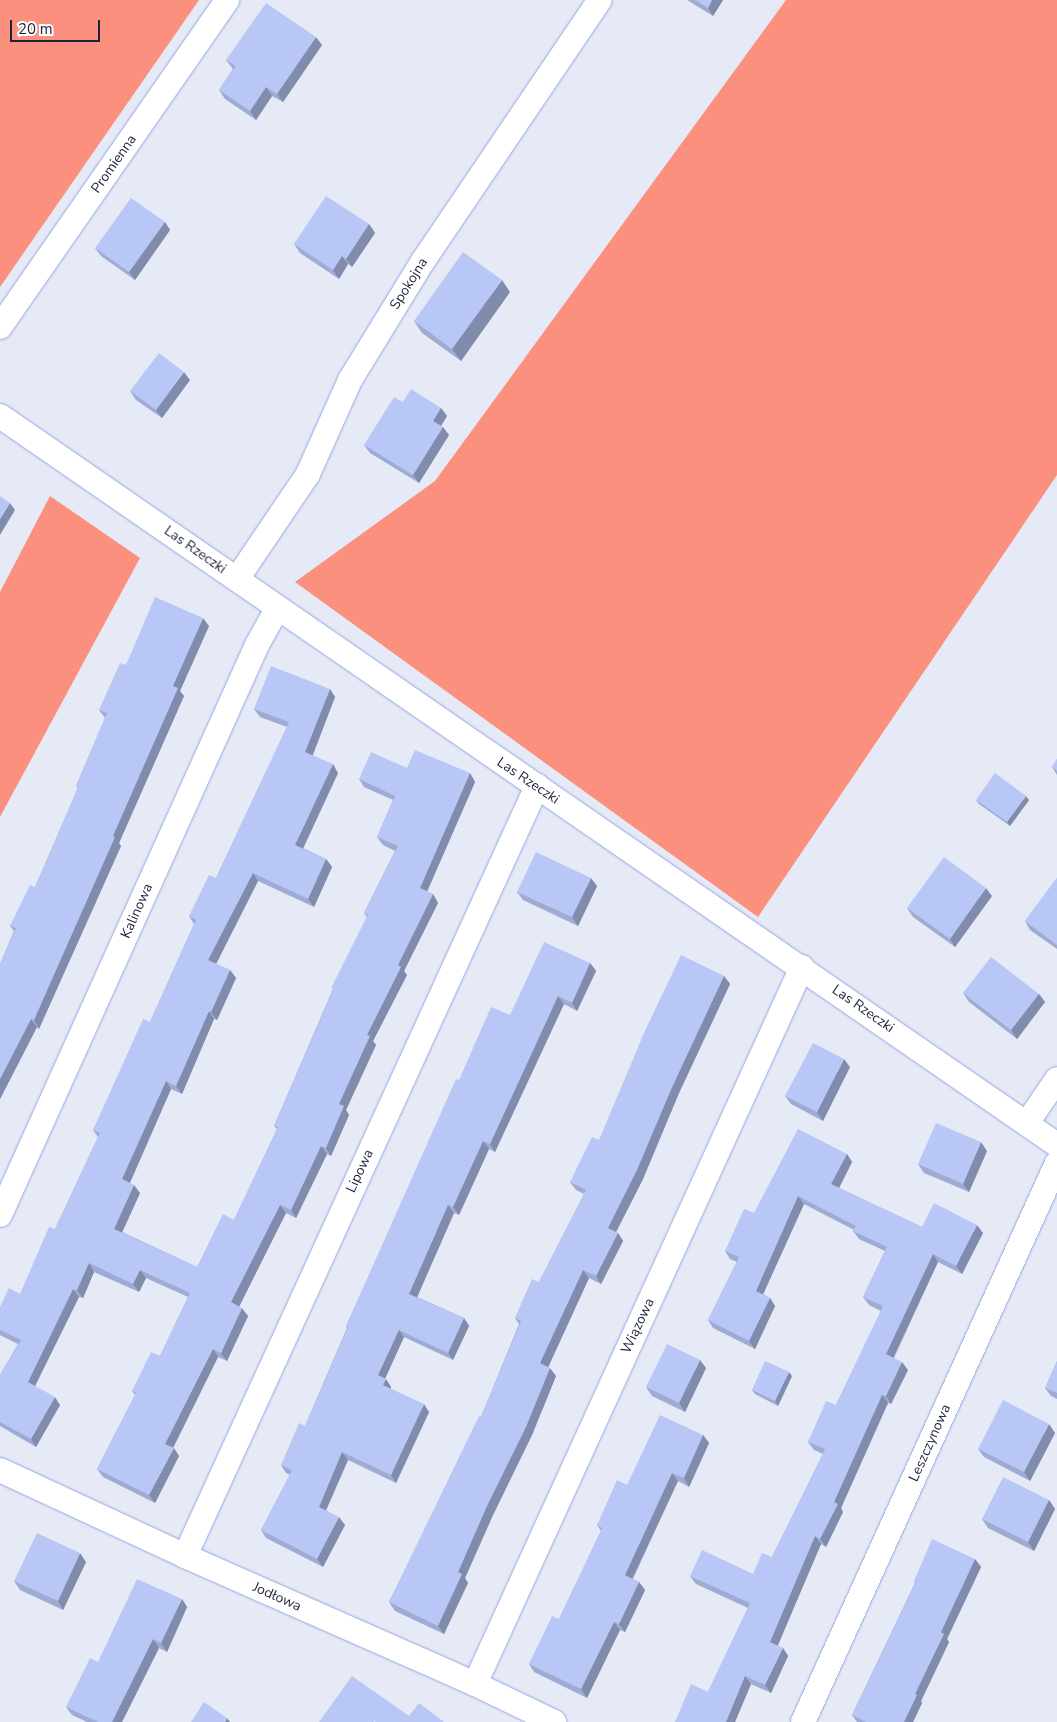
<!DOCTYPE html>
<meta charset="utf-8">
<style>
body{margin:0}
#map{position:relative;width:1057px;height:1722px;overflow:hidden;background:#e6eaf7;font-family:"Nunito Sans",sans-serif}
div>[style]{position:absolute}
.forest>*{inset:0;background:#fa907d}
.roads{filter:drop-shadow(0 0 1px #94a6e1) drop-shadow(0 0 1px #94a6e1)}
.minor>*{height:24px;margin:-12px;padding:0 12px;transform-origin:12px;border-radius:12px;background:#fff}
.wall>*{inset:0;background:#9eabd3}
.shaded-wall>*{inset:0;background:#818bac}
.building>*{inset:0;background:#b8c7f5}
span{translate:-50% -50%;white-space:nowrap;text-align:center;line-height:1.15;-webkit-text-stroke:5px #fff;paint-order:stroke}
.street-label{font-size:14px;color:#1c2339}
.scale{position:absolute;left:10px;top:20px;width:90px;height:22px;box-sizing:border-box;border:2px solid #1c2339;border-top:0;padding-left:6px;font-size:15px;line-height:18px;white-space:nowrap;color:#1c2339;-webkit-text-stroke:4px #fff;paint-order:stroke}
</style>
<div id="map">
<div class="forest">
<i style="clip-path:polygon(0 0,199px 0,0 287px)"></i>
<i style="clip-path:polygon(786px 0,1057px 0,1057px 475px,758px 917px,295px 582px,435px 481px)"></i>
<i style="clip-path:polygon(50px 496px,140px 558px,0 817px,0 592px)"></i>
</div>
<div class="roads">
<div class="minor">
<i style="left:0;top:327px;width:398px;rotate:-55.2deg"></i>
<i style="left:0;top:416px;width:1284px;rotate:34.59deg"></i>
<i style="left:237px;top:579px;width:127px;rotate:-55.9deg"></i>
<i style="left:308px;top:474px;width:103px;rotate:-65.9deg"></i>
<i style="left:350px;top:380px;width:140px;rotate:-58.5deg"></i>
<i style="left:423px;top:261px;width:315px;rotate:-55.9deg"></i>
<i style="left:1027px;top:1123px;width:53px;rotate:-55.7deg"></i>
<i style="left:0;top:1215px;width:625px;rotate:-65.73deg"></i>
<i style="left:257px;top:645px;width:41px;rotate:-60.9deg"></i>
<i style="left:0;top:1470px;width:204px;rotate:24.9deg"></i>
<i style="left:185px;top:1556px;width:317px;rotate:23.8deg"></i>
<i style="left:475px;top:1684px;width:88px;rotate:25.7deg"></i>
<i style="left:185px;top:1556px;width:847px;rotate:-65.43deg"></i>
<i style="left:475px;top:1684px;width:788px;rotate:-65.48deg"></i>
<i style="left:803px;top:1722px;width:614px;rotate:-65.56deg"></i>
</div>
</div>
<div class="wall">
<i style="clip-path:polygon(687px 0,723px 0,713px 16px)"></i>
<i style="clip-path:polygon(322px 45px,283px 102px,272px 96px,256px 120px,225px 99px,219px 90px,233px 69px,226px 60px)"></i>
<i style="clip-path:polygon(165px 222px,170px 230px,135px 280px,101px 256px,95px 248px)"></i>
<i style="clip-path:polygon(369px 224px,375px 233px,352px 267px,348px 264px,339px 279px,300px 253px,294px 244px)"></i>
<i style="clip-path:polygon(510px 292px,461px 361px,422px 333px,414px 321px)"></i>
<i style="clip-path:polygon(190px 380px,162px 418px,136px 400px,130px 391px)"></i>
<i style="clip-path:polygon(403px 402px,441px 408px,447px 416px,441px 426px,449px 435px,419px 483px,370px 453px,364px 445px)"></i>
<i style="clip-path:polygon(209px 626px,180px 691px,184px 696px,119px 843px,121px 846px,39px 1029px,37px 1027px,0 1099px,0 964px,14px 931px,10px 926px,35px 887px,78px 788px,76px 786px,105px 718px,99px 710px,126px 665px)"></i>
<i style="clip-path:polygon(330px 689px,335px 697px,312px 755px,338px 773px,303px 848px,326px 859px,332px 867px,314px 907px,258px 881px,216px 964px,230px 970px,236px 978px,217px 1020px,214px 1019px,182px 1094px,171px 1089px,130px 1183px,140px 1193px,122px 1232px,197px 1267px,234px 1220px,277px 1129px,274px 1126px,333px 989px,332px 987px,367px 917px,364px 913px,395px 851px,383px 845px,377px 837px,393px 800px,364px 787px,359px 779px,407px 768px,470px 773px,475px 782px,427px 892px,433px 894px,438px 903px,404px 971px,407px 975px,373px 1041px,376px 1045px,346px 1110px,349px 1115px,331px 1156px,327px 1154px,296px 1218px,286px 1213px,239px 1306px,248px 1316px,227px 1361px,218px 1357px,173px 1448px,179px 1456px,155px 1503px,103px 1477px,97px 1469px,135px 1395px,132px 1391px,160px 1356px,188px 1297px,146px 1278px,139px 1292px,94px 1272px,83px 1298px,79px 1297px,35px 1386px,60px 1405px,36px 1447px,0 1426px,0 1375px,18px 1344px,0 1335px,0 1307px,20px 1294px,55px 1229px,98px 1137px,93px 1130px,150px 1022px,194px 924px,189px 916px,216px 878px,287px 727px,260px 717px,254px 709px)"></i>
<i style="clip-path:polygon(1057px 759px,1057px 775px,1052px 767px)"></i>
<i style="clip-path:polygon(976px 800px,1029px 800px,1010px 826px,979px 804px)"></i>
<i style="clip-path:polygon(1057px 878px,1057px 949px,1030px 930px,1025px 921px)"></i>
<i style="clip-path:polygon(597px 886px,578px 926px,523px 900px,517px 892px)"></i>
<i style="clip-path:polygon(992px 896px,955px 947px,913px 917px,907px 908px)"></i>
<i style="clip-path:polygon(590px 963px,596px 971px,577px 1011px,564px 1004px,495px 1152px,489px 1149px,459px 1215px,454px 1213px,417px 1297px,464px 1318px,469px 1326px,453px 1360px,404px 1337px,385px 1379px,391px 1387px,391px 1389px,429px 1412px,396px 1483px,348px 1460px,326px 1510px,345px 1525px,323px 1567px,266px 1538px,261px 1530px,290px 1475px,286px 1473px,281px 1465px,305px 1426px,347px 1328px,346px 1326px,459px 1080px,510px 1015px)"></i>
<i style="clip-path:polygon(724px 976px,730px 984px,679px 1093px,643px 1179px,616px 1232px,618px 1233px,623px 1241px,601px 1284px,589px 1278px,548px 1367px,556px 1376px,532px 1435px,493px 1515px,465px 1578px,468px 1583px,444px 1634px,395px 1611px,389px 1602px,481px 1417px,519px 1324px,515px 1318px,539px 1282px,584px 1194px,576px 1190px,570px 1182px,599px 1140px)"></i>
<i style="clip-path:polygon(963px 993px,1039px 994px,1045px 1002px,1017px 1039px,969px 1002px)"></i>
<i style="clip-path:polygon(850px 1067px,823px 1121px,791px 1104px,785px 1096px)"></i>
<i style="clip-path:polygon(987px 1151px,969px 1192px,924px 1173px,918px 1164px)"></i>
<i style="clip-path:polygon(847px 1154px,852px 1162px,839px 1188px,922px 1227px,983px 1233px,962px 1274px,938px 1262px,894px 1358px,908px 1370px,891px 1404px,888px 1403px,841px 1508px,843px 1512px,826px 1547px,821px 1544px,777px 1646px,783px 1648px,788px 1656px,771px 1693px,751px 1684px,735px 1722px,675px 1722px,708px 1692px,748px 1608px,696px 1584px,690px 1576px,753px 1574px,772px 1557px,823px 1454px,814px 1450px,808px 1442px,836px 1405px,881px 1311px,869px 1305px,863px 1297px,885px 1251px,859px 1239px,853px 1231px,854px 1230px,804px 1204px,763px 1294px,770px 1298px,775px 1306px,755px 1349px,713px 1328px,708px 1320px,737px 1262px,730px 1259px,725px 1251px,754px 1213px)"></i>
<i style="clip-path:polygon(1057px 1361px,1057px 1399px,1051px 1396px,1045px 1388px)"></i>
<i style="clip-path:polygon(706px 1368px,685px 1412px,652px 1396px,646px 1387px)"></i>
<i style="clip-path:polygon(792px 1376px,778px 1406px,755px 1394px,752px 1390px)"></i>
<i style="clip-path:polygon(1055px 1433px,1030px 1481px,984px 1457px,978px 1449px)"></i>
<i style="clip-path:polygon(703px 1435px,709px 1443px,689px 1487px,678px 1481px,633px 1579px,639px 1582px,645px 1590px,625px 1632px,620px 1630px,587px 1698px,534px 1672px,529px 1664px,559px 1619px,601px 1531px,597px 1525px,627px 1485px)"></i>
<i style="clip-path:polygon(1049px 1500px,1055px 1509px,1034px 1551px,988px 1528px,982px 1519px)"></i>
<i style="clip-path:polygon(975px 1559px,981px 1567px,947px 1639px,949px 1642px,921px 1701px,922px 1703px,913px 1722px,857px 1722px,852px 1715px,915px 1583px,914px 1581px)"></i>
<i style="clip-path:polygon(86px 1562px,63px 1610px,20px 1590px,14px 1581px)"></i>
<i style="clip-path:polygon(182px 1599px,187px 1607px,167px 1652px,159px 1648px,122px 1722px,87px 1722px,72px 1715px,66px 1707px,98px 1662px)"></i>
</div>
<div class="shaded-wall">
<i style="clip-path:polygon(712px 0,723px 0,713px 16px,708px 8px)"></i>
<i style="clip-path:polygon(316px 37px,322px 45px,283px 102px,277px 94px)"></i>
<i style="clip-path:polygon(266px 87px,272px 96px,256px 120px,250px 111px)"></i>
<i style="clip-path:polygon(165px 222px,170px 230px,135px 280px,129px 272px)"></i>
<i style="clip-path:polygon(369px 224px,375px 233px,352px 267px,346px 259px)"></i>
<i style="clip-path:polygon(342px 256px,348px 264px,339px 279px,333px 270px)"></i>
<i style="clip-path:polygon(502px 280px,510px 292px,461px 361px,452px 349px)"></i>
<i style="clip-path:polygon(184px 372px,190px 380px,162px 418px,156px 410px)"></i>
<i style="clip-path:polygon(441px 408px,447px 416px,439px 429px,433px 421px)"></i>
<i style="clip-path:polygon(443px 427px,449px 435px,419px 483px,413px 475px)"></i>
<i style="clip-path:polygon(10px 503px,15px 510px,0 535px,0 519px)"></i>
<i style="clip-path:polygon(203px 618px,209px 626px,180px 691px,184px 696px,119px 843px,121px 846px,39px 1029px,34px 1020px,173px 686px)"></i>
<i style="clip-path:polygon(330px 689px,335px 697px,311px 760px,305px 752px)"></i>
<i style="clip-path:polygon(333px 764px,338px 773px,301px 853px,295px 845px)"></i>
<i style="clip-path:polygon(470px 773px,475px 782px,425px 896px,420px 888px)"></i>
<i style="clip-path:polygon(1026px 796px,1029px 800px,1010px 826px,1007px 822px)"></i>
<i style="clip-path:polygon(326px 859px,332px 867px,314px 907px,308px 899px)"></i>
<i style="clip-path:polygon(253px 873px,258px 881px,214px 968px,208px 960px)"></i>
<i style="clip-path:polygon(591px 878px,597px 886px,578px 926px,572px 917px)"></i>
<i style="clip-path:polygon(986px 888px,992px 896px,955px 947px,950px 939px)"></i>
<i style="clip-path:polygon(433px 894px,438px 903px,404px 971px,407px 975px,373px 1041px,376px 1045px,346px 1110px,349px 1115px,331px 1156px,326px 1148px,339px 1104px,367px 1035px,398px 965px)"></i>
<i style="clip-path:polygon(590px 963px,596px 971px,577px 1011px,572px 1003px)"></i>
<i style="clip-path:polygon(230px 970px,236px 978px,217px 1020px,211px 1012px)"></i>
<i style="clip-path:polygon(724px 976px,730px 984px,679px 1093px,643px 1179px,614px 1236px,608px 1228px,673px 1085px)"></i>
<i style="clip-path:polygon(1039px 994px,1045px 1002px,1017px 1039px,1011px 1030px)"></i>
<i style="clip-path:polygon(558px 996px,564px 1004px,495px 1152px,490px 1144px)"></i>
<i style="clip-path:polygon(209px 1011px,214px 1019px,182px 1094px,176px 1086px)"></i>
<i style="clip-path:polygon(31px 1019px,37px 1027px,0 1099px,0 1079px)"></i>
<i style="clip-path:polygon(844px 1059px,850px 1067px,823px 1121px,817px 1112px)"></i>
<i style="clip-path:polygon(166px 1081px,171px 1089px,128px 1187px,122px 1179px)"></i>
<i style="clip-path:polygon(483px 1141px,489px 1149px,459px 1215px,453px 1207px)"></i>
<i style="clip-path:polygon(981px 1142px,987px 1151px,969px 1192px,963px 1184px)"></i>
<i style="clip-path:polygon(321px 1146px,327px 1154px,296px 1218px,291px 1210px)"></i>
<i style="clip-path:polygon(847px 1154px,852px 1162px,837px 1192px,831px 1184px)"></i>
<i style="clip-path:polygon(134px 1185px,140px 1193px,120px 1237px,114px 1229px)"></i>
<i style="clip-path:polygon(798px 1196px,804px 1204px,761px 1299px,756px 1291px)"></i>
<i style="clip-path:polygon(280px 1205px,286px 1213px,237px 1311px,231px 1302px)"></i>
<i style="clip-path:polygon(448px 1205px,454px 1213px,415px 1302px,409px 1294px)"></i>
<i style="clip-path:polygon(977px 1225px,983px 1233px,962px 1274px,956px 1266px)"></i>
<i style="clip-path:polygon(618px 1233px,623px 1241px,601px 1284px,596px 1276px)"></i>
<i style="clip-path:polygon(933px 1254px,938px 1262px,891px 1362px,886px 1354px)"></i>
<i style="clip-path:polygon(89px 1263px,94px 1272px,83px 1298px,77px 1290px)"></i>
<i style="clip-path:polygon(140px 1270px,146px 1278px,139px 1292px,133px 1284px)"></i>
<i style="clip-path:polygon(583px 1270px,589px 1278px,546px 1372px,540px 1363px)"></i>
<i style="clip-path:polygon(73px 1289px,79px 1297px,33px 1390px,28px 1382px)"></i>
<i style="clip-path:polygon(770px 1298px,775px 1306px,755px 1349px,749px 1341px)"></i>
<i style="clip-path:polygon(242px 1308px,248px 1316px,227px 1361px,221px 1353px)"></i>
<i style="clip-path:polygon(464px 1318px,469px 1326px,453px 1360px,448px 1353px)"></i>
<i style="clip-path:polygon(399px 1330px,404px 1337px,383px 1383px,378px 1375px)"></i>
<i style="clip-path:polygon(213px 1349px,218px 1357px,171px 1452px,165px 1444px)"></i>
<i style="clip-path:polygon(700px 1360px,706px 1368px,685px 1412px,679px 1403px)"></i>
<i style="clip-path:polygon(902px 1362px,908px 1370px,891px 1404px,886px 1396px)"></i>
<i style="clip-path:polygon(550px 1368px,556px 1376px,532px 1435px,493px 1515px,465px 1578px,468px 1583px,444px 1634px,438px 1626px,458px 1572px,487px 1506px)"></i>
<i style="clip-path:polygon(789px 1372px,792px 1376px,778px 1406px,775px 1401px)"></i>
<i style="clip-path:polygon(386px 1379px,391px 1387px,389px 1393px,383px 1385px)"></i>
<i style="clip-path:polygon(882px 1395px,888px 1403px,841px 1508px,843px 1512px,826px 1547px,820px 1539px,834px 1502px)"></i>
<i style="clip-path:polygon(55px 1397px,60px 1405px,36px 1447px,31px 1439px)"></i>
<i style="clip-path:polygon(424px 1404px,429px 1412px,396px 1483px,391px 1475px)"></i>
<i style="clip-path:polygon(1049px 1424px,1055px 1433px,1030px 1481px,1024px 1472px)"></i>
<i style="clip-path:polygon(703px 1435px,709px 1443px,689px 1487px,684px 1478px)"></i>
<i style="clip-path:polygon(174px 1448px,179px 1456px,155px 1503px,149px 1495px)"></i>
<i style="clip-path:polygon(342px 1452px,348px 1460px,324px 1515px,319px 1507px)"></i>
<i style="clip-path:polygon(672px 1473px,678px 1481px,630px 1583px,625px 1575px)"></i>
<i style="clip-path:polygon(1049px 1500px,1055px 1509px,1034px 1551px,1028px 1542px)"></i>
<i style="clip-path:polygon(339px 1517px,345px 1525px,323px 1567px,317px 1559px)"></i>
<i style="clip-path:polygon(815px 1536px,821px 1544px,776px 1650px,770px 1642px)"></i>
<i style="clip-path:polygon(80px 1553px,86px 1562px,63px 1610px,58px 1601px)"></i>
<i style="clip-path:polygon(975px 1559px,981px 1567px,947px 1639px,949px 1642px,921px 1701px,922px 1703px,913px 1722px,904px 1722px,941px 1632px)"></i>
<i style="clip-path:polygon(639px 1582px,645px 1590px,625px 1632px,619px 1624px)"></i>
<i style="clip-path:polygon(182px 1599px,187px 1607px,167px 1652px,161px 1643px)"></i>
<i style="clip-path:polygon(614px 1622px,620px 1630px,587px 1698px,581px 1689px)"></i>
<i style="clip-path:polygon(153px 1639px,159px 1648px,122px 1722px,112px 1722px)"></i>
<i style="clip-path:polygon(783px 1648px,788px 1656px,771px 1693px,765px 1685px)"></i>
<i style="clip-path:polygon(745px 1676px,751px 1684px,735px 1722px,726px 1722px)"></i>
<i style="clip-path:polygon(227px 1718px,230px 1722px,225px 1722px)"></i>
</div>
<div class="building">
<i style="clip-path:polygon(695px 0,712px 0,708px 8px)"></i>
<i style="clip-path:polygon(266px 3px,316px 37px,277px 94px,266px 87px,250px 111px,219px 90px,236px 66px,226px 60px)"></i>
<i style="clip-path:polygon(326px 196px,369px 224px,346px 259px,342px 256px,333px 270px,294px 244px)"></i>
<i style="clip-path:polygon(131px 198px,165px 222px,129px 272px,95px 248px)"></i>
<i style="clip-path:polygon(463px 252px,502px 280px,452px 349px,414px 321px)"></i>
<i style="clip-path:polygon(159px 353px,184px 372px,156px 410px,130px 391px)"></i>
<i style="clip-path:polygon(411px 389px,441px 408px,433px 421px,443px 427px,413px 475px,364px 445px,394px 397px,403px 402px)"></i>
<i style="clip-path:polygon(0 496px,10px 503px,0 519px)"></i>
<i style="clip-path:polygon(155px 597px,203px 618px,173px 686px,178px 688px,113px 836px,115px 837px,34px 1020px,31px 1019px,0 1079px,0 964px,16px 928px,10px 926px,30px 885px,35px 887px,78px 787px,76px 786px,107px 713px,99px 710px,120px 663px,126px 665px)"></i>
<i style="clip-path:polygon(271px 666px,330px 689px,305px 752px,333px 764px,295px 845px,326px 859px,308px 899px,253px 873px,208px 960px,230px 970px,211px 1012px,209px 1011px,176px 1086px,166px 1081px,122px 1179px,134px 1185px,114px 1229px,197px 1267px,223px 1214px,234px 1220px,278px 1127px,274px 1126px,334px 988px,332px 987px,368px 915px,364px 913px,398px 846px,377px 837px,395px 796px,359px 779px,371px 752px,407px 768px,415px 750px,470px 773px,420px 888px,433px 894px,398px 965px,401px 967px,367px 1035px,370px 1036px,339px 1104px,344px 1106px,326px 1148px,321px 1146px,291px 1210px,280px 1205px,231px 1302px,242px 1308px,221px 1353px,213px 1349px,165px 1444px,174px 1448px,149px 1495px,97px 1469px,136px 1393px,132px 1391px,151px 1352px,160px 1356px,190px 1293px,140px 1270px,133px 1284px,89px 1263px,77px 1290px,73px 1289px,28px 1382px,55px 1397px,31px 1439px,0 1422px,0 1375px,21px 1340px,0 1330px,0 1307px,9px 1288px,20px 1294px,49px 1227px,55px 1229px,100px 1133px,93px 1130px,143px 1019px,150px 1022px,196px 920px,189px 916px,209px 875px,216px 878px,289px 722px,254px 709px)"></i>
<i style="clip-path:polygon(1057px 759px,1057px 771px,1052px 767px)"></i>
<i style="clip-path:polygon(995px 773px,1026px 796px,1007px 822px,976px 800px)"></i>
<i style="clip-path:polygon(536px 852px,591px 878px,572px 917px,517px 892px)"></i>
<i style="clip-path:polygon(944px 857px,986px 888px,950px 939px,907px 908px)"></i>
<i style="clip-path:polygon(1057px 878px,1057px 945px,1025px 921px)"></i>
<i style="clip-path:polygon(544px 942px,590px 963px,572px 1003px,558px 996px,490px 1144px,483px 1141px,453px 1207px,448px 1205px,409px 1294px,464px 1318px,448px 1353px,399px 1330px,378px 1375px,386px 1379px,383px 1385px,424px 1404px,391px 1475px,342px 1452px,319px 1507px,339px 1517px,317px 1559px,261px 1530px,292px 1470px,281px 1465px,299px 1423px,305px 1426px,348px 1327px,346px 1326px,456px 1079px,459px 1080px,491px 1007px,510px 1015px)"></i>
<i style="clip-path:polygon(681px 955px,724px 976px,673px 1085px,637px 1170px,608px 1228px,618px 1233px,596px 1276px,583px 1270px,540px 1363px,550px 1368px,526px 1427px,487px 1506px,458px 1572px,462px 1574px,438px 1626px,389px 1602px,479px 1416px,481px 1417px,521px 1321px,515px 1318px,532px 1279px,539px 1282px,586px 1190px,570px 1182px,592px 1137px,599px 1140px,644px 1033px)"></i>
<i style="clip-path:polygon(991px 957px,1039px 994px,1011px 1030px,963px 993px)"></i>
<i style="clip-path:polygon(813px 1043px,844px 1059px,817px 1112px,785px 1096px)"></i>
<i style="clip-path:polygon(936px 1123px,981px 1142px,963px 1184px,918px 1164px)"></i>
<i style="clip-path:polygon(798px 1129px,847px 1154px,831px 1184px,922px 1227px,934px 1203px,977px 1225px,956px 1266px,933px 1254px,886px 1354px,902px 1362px,886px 1396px,882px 1395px,834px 1502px,838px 1504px,820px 1539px,815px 1536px,770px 1642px,783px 1648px,765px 1685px,745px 1676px,726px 1722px,675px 1722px,691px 1684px,708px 1692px,750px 1603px,690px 1576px,702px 1550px,753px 1574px,762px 1553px,772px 1557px,825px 1449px,808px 1442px,826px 1401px,836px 1405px,883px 1306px,863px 1297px,887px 1247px,853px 1231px,856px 1226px,798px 1196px,756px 1291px,770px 1298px,749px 1341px,708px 1320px,739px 1257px,725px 1251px,744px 1209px,754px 1213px)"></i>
<i style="clip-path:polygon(667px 1344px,700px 1360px,679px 1403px,646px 1387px)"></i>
<i style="clip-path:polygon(765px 1361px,789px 1372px,775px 1401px,752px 1390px)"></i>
<i style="clip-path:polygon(1057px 1361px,1057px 1393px,1045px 1388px)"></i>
<i style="clip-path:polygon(1003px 1400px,1049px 1424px,1024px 1472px,978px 1449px)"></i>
<i style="clip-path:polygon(660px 1415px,703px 1435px,684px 1478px,672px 1473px,625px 1575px,639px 1582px,619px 1624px,614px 1622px,581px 1689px,529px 1664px,552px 1616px,559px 1619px,602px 1528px,597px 1525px,617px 1480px,627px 1485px)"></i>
<i style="clip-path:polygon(1003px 1477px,1049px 1500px,1028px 1542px,982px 1519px)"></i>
<i style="clip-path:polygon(37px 1533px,80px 1553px,58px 1601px,14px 1581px)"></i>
<i style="clip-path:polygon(932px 1539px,975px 1559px,941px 1632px,944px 1634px,915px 1694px,917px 1695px,904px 1722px,866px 1722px,852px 1715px,916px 1582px,914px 1581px)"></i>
<i style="clip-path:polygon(137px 1579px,182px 1599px,161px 1643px,153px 1639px,112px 1722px,98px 1722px,66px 1707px,90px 1658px,98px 1662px)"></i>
<i style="clip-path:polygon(352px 1676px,409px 1716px,419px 1703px,444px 1722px,376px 1722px,374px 1721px,374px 1722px,319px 1722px)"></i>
<i style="clip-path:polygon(204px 1702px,227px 1718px,225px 1722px,191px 1722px)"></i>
</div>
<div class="street-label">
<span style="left:114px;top:164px;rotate:-55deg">Promienna</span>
<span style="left:409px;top:284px;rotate:-58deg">Spokojna</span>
<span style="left:195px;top:550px;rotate:35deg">Las Rzeczki</span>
<span style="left:528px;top:781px;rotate:34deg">Las Rzeczki</span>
<span style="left:137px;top:911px;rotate:-66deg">Kalinowa</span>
<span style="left:863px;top:1009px;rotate:35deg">Las Rzeczki</span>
<span style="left:360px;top:1171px;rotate:-65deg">Lipowa</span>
<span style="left:638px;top:1326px;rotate:-65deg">Wiązowa</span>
<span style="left:930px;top:1443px;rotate:-66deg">Leszczynowa</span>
<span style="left:277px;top:1597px;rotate:24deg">Jodłowa</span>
</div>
<div class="scale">20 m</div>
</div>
